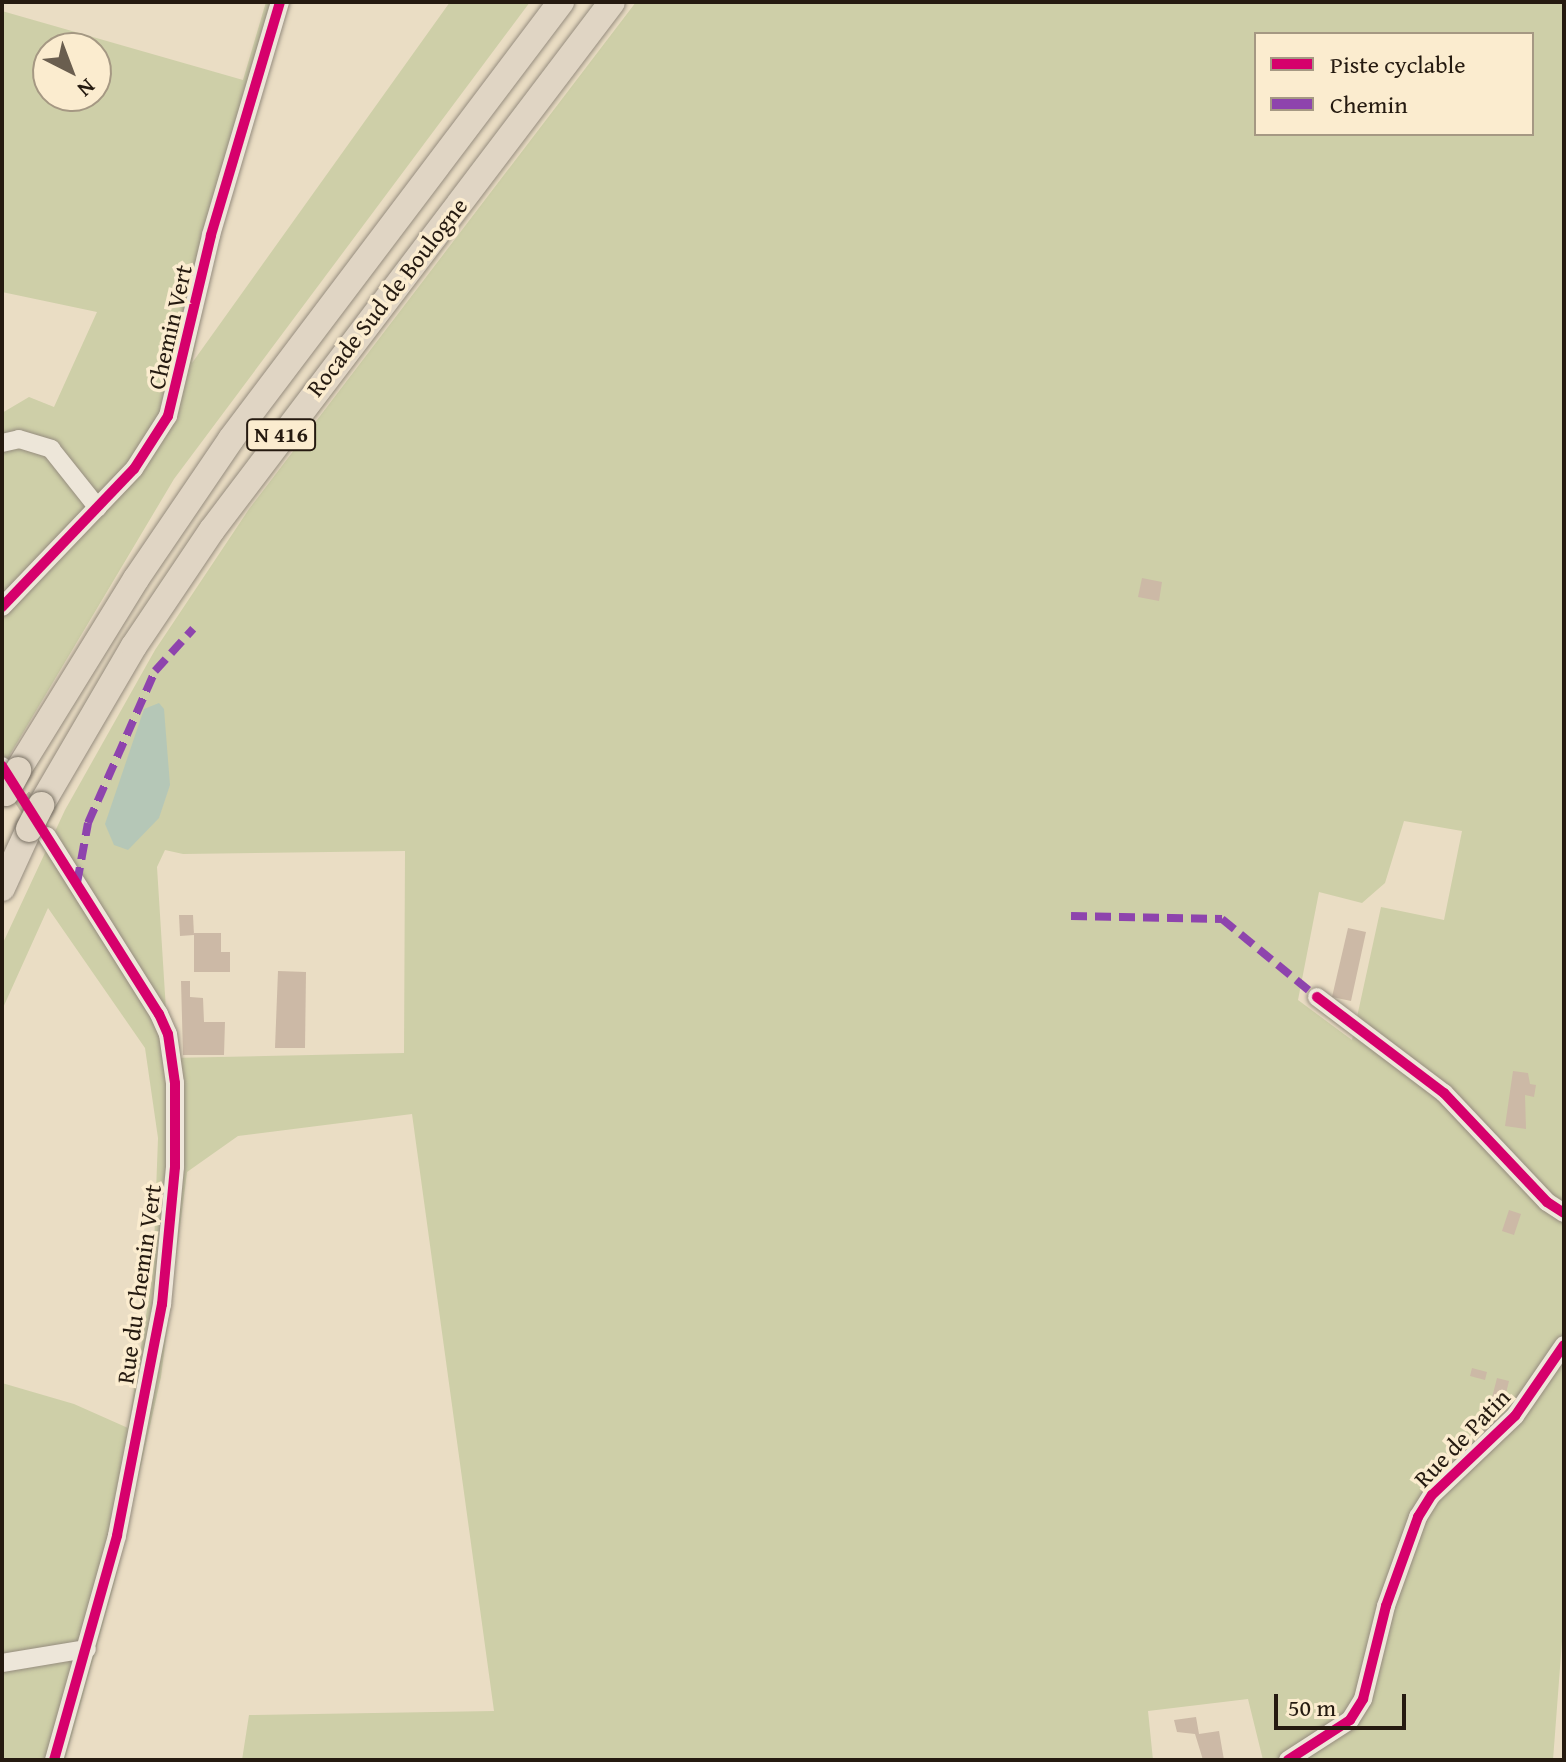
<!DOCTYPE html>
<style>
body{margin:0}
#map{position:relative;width:1566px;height:1762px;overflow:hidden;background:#eaddc4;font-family:"Gentium Book Plus",serif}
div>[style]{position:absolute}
.green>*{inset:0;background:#cecfa8}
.water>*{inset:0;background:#b5c7b7}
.building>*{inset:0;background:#ccb9a6}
.minor-tunnel>*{height:18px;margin-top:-9px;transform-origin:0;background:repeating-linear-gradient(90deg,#c3b6a0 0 18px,transparent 0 27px)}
.roads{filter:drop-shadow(0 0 2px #958c7e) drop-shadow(0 0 2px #958c7e)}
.minor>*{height:18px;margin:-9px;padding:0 9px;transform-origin:9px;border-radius:9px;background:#ede6d9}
.highway>*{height:26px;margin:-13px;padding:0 13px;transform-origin:13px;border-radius:13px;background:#e0d5c4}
.bridges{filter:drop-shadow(0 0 2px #7a7265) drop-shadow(0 0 2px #7a7265)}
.highway-bridge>*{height:26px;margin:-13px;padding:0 13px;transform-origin:13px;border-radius:13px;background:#e0d5c4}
.quiet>*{height:8px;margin-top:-4px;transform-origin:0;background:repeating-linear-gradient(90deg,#8e44ad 0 16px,transparent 0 24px)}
.cycleway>*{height:10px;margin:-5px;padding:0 5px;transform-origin:5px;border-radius:5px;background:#d6006c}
span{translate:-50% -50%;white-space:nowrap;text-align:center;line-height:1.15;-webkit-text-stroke:7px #fbeccf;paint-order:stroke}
.shield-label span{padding:2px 6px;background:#fbeccf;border:2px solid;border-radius:6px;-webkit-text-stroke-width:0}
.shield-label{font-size:22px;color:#251a10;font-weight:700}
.street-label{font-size:24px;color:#251a10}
.frame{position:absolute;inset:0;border:4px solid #251a10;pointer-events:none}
.legend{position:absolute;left:1254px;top:32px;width:280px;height:104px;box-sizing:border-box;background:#fbeccf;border:2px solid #a59883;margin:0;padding:10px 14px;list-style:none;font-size:24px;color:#251a10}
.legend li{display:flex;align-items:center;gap:16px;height:40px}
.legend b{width:40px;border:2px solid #a59883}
.north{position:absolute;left:32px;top:32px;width:80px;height:80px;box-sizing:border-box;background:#fbeccf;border:2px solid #a59883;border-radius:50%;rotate:138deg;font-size:22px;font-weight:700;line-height:32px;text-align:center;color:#251a10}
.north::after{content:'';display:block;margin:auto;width:28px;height:36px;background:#6a5e4f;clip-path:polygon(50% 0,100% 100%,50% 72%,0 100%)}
.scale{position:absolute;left:1274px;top:1694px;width:132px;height:36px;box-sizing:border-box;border:4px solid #251a10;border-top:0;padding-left:10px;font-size:24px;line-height:28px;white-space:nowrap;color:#251a10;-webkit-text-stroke:6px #fbeccf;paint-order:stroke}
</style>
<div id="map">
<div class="green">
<i style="clip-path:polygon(evenodd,266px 2px,286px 2px,216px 240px,192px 363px,450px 2px,530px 2px,174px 479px,2px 768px,2px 413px,29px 397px,54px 407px,97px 312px,2px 292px,2px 11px,243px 80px,266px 2px,48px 48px,96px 48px,96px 96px,48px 96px,48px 48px)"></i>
<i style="clip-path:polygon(evenodd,636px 2px,1564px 2px,1564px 1615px,1553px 1760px,1263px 1760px,1248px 1699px,1148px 1711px,1153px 1760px,242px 1760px,249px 1715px,494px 1711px,412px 1114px,238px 1136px,187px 1172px,161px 1377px,115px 1581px,65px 1760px,2px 1760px,2px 1383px,74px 1404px,128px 1428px,153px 1272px,158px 1138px,145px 1048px,48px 908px,2px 1010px,2px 945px,65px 810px,155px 650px,249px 509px,636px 2px,1256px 34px,1532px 34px,1532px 134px,1256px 134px,1256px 34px,636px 2px,1404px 821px,1462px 831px,1444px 920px,1381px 907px,1352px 1040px,1298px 1000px,1319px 892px,1362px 903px,1385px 883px,1404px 821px,636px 2px,165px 850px,183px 854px,405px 851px,404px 1053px,169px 1058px,157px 867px,165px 850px)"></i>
</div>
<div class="water">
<i style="clip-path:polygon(159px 703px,164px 709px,170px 785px,159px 818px,128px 850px,114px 845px,105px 824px,144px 709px)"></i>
</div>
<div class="building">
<i style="clip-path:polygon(1142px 578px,1162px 582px,1159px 601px,1138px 597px)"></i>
<i style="clip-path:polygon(179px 915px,193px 915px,194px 935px,180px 936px)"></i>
<i style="clip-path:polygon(1348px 928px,1366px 932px,1351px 1001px,1332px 997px)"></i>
<i style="clip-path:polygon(194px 933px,221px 933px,221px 952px,230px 952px,230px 972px,194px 972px)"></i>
<i style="clip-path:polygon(278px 971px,306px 972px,305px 1048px,275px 1048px)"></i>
<i style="clip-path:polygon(181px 981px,190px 981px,190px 997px,203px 998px,204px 1022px,225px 1022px,224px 1055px,183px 1055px)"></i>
<i style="clip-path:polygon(1513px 1071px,1528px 1073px,1530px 1084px,1536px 1085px,1534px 1097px,1525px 1095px,1526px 1129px,1505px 1126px)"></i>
<i style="clip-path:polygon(1509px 1210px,1521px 1214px,1514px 1235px,1502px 1231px)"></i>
<i style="clip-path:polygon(1472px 1368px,1487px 1372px,1485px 1380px,1470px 1376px)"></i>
<i style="clip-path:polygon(1497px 1378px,1509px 1381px,1499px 1422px,1487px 1434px,1480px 1427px,1486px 1421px)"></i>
<i style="clip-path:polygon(1196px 1717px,1199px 1734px,1219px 1731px,1224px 1760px,1203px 1760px,1195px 1734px,1177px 1732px,1174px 1720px)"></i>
</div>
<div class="minor-tunnel">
<i style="left:7px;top:774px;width:59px;rotate:56.9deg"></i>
</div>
<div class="roads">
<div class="minor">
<i style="left:2px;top:443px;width:17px;rotate:-13deg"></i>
<i style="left:19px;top:439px;width:34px;rotate:17deg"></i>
<i style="left:51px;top:449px;width:75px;rotate:51.5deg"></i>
<i style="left:2px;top:607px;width:191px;rotate:-46.3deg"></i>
<i style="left:134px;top:469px;width:63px;rotate:-57.3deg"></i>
<i style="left:168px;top:416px;width:186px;rotate:-76.6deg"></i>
<i style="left:211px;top:235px;width:243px;rotate:-73.5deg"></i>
<i style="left:2px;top:766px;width:3px;rotate:45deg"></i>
<i style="left:47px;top:836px;width:210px;rotate:57.8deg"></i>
<i style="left:159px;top:1014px;width:22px;rotate:66deg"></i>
<i style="left:168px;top:1034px;width:49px;rotate:81.9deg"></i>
<i style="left:175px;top:1083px;width:84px;rotate:90deg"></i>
<i style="left:175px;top:1167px;width:138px;rotate:95.4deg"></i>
<i style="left:162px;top:1304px;width:236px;rotate:101deg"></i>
<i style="left:117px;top:1536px;width:233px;rotate:105.7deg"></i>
<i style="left:1317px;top:997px;width:159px;rotate:37.1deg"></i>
<i style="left:1444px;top:1093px;width:150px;rotate:46.6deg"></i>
<i style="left:1547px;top:1202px;width:20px;rotate:33deg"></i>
<i style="left:2px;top:1663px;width:86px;rotate:-9.4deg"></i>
<i style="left:1288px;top:1760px;width:74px;rotate:-32.8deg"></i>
<i style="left:1350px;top:1720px;width:25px;rotate:-58deg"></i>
<i style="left:1363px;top:1699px;width:96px;rotate:-76.1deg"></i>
<i style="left:1386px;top:1606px;width:95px;rotate:-70.2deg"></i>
<i style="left:1418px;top:1517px;width:26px;rotate:-58deg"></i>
<i style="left:1432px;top:1495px;width:115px;rotate:-43.6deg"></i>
<i style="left:1515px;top:1416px;width:86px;rotate:-55.4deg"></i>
</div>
<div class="highway">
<i style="left:18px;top:770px;width:225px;rotate:-58.3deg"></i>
<i style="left:136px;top:579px;width:169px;rotate:-55.8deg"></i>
<i style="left:231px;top:439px;width:548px;rotate:-52.94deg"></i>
<i style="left:41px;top:805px;width:184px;rotate:-59.7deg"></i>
<i style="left:134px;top:646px;width:140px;rotate:-56.1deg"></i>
<i style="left:212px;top:530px;width:662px;rotate:-52.85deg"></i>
<i style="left:2px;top:888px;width:65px;rotate:-65.4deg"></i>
</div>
</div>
<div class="bridges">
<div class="highway-bridge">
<i style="left:6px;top:793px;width:26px;rotate:-62deg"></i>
<i style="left:29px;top:829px;width:27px;rotate:-63deg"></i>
</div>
</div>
<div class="quiet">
<i style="left:77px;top:883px;width:61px;rotate:-79.6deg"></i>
<i style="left:88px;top:823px;width:166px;rotate:-66.2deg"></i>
<i style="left:155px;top:671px;width:57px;rotate:-47.9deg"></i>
<i style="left:1071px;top:916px;width:151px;rotate:1.1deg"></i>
<i style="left:1222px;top:919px;width:123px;rotate:39.4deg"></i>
</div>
<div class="cycleway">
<i style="left:2px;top:607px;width:191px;rotate:-46.3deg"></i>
<i style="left:134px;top:469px;width:63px;rotate:-57.3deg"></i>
<i style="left:168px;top:416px;width:186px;rotate:-76.6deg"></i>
<i style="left:211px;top:235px;width:243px;rotate:-73.5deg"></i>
<i style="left:2px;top:766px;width:294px;rotate:57.7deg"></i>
<i style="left:159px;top:1014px;width:22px;rotate:66deg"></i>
<i style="left:168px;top:1034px;width:49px;rotate:81.9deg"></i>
<i style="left:175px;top:1083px;width:84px;rotate:90deg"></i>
<i style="left:175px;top:1167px;width:138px;rotate:95.4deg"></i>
<i style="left:162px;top:1304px;width:236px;rotate:101deg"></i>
<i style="left:117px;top:1536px;width:233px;rotate:105.7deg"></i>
<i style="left:1317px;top:997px;width:159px;rotate:37.1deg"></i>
<i style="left:1444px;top:1093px;width:150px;rotate:46.6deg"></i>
<i style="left:1547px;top:1202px;width:20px;rotate:33deg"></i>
<i style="left:1288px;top:1760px;width:74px;rotate:-32.8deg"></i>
<i style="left:1350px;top:1720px;width:25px;rotate:-58deg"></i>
<i style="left:1363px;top:1699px;width:96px;rotate:-76.1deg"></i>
<i style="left:1386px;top:1606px;width:95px;rotate:-70.2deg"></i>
<i style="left:1418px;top:1517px;width:26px;rotate:-58deg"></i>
<i style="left:1432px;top:1495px;width:115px;rotate:-43.6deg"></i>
<i style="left:1515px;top:1416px;width:86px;rotate:-55.4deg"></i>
</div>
<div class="shield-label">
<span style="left:281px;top:435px">N 416</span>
</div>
<div class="street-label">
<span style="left:387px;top:297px;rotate:-52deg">Rocade Sud de Boulogne</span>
<span style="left:170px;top:327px;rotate:-77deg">Chemin Vert</span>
<span style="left:139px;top:1284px;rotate:-82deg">Rue du Chemin Vert</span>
<span style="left:1462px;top:1438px;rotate:-46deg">Rue de Patin</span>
</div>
<div class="frame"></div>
<ul class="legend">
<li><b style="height:10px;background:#d6006c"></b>Piste cyclable</li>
<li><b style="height:10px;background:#8e44ad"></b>Chemin</li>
</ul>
<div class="north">N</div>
<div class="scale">50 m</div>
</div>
